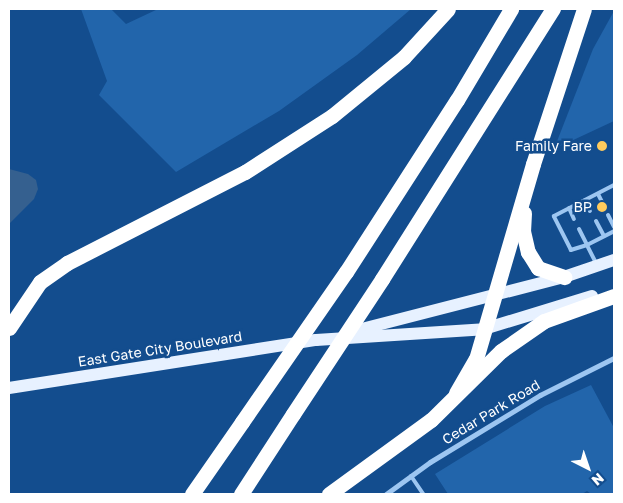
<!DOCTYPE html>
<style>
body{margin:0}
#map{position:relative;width:623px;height:503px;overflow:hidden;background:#134d8e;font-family:"Golos Text",sans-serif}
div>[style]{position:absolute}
.green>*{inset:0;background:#2265ab}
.water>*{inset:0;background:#35608f}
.service>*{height:4px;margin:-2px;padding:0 2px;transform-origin:2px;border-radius:2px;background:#9dc6f1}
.minor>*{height:5px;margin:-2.5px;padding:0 2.5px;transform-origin:2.5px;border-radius:2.5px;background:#9dc6f1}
.primary>*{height:12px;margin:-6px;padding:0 6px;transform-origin:6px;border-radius:6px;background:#e7f1ff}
.motorway>*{height:15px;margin:-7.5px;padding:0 7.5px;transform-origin:7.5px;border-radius:7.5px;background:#fff}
.motorway-bridge>*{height:15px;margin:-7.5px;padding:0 7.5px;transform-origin:7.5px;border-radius:7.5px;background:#fff}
.dots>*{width:14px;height:14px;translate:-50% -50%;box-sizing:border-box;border:2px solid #134d8e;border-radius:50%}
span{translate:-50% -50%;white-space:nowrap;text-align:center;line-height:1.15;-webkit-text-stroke:5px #134d8e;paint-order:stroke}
.poi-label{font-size:14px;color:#fff}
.right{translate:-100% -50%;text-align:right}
.street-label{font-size:14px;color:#fff}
.frame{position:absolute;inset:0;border:10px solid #fff;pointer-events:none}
.north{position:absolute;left:563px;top:443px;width:50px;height:50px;-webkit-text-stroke:4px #134d8e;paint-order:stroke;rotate:139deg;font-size:14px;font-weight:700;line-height:20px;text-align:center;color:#fff}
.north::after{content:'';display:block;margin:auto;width:18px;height:22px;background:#fff;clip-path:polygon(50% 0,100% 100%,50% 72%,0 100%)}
</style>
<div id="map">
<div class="green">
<i style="clip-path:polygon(81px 9px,111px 9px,126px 24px,158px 9px,411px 9px,357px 55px,279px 111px,176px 172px,99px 95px,107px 81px)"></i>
<i style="clip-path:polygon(614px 11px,614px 121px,554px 149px,593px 49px)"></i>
<i style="clip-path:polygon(591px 385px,614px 428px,614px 494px,591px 494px,587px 491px,582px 494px,448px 494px,435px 474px,545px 406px)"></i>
</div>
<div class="water">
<i style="clip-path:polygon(9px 169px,28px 174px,36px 180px,38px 189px,34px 199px,9px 224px)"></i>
</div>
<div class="service">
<i style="left:598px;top:194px;width:11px;rotate:63deg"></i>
<i style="left:585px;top:200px;width:12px;rotate:66deg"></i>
<i style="left:569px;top:208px;width:12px;rotate:66deg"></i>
<i style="left:608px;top:215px;width:13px;rotate:63deg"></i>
<i style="left:596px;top:221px;width:17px;rotate:62deg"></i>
<i style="left:579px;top:229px;width:18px;rotate:63deg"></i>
<i style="left:587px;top:245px;width:30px;rotate:-27deg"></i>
<i style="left:596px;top:263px;width:20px;rotate:-117deg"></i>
<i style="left:587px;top:245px;width:17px;rotate:163deg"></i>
<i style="left:571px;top:250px;width:38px;rotate:-117deg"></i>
<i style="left:554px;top:216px;width:68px;rotate:-27.3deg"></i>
<i style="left:411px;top:476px;width:22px;rotate:56deg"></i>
</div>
<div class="minor">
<i style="left:386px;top:494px;width:54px;rotate:-36deg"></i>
<i style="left:430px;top:462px;width:129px;rotate:-31.3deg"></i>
<i style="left:540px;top:395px;width:83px;rotate:-26.6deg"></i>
</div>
<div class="primary">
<i style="left:350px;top:332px;width:221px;rotate:-14.4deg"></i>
<i style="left:564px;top:277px;width:53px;rotate:-18.8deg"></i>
<i style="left:9px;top:388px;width:311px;rotate:-8.9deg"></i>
<i style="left:316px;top:340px;width:168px;rotate:-3.7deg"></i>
<i style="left:484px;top:329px;width:113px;rotate:-17deg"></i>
</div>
<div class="motorway">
<i style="left:524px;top:213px;width:18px;rotate:93deg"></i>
<i style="left:523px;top:231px;width:22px;rotate:77deg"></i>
<i style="left:528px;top:252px;width:19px;rotate:58deg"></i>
<i style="left:538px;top:268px;width:28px;rotate:19deg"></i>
<i style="left:346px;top:272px;width:205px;rotate:-57.2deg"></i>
<i style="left:457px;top:100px;width:106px;rotate:-59.3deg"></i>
<i style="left:382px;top:279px;width:320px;rotate:-57.7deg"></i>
<i style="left:9px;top:328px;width:55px;rotate:-56deg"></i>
<i style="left:40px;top:282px;width:33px;rotate:-35deg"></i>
<i style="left:67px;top:263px;width:200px;rotate:-27.1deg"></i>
<i style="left:245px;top:172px;width:103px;rotate:-32.8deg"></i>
<i style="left:332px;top:116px;width:93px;rotate:-39.3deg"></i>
<i style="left:404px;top:57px;width:65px;rotate:-47.5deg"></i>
<i style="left:456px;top:393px;width:39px;rotate:-60deg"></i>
<i style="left:476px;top:359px;width:203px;rotate:-73.7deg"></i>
<i style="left:533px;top:164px;width:163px;rotate:-71.8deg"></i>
<i style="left:192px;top:494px;width:88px;rotate:-55.2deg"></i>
<i style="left:241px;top:494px;width:95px;rotate:-57deg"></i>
<i style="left:329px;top:494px;width:126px;rotate:-36deg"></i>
<i style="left:431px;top:420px;width:98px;rotate:-44.6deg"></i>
<i style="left:501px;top:351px;width:52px;rotate:-34.9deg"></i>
<i style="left:544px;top:321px;width:74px;rotate:-19.7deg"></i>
</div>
<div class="motorway-bridge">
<i style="left:293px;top:414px;width:162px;rotate:-56.6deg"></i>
<i style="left:242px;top:422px;width:183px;rotate:-55.3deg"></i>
</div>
<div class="dots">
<i style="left:602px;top:146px;background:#ffcb5d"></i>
<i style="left:602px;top:207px;background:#ffcb5d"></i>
</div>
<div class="poi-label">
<span class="right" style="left:592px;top:146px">Family Fare</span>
<span class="right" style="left:592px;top:207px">BP</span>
</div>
<div class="street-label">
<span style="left:160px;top:349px;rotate:-9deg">East Gate City Boulevard</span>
<span style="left:491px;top:412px;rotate:-31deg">Cedar Park Road</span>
</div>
<div class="frame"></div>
<div class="north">N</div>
</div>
